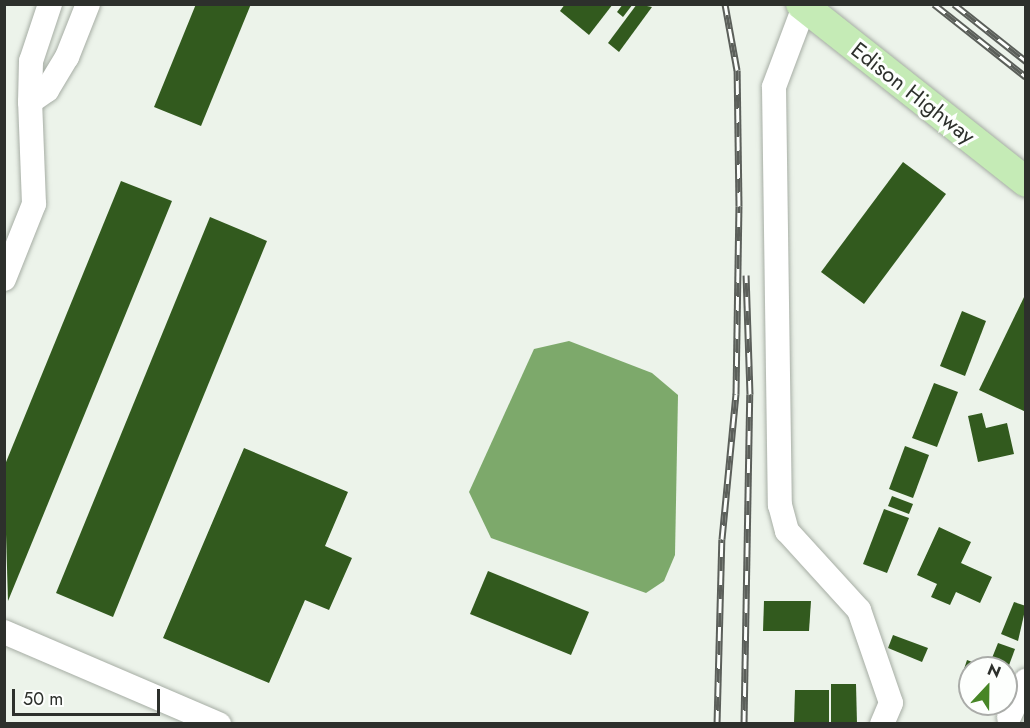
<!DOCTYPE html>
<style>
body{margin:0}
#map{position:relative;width:1030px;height:728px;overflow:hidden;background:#ecf3ea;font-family:Jost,sans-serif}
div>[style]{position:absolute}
.water>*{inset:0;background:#7da96b}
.building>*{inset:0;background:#325a1e}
.roads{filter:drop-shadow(0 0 2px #a6ada4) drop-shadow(0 0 2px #a6ada4)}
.minor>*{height:24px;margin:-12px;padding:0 12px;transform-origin:12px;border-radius:12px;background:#fff}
.major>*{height:30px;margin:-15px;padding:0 15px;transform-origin:15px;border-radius:15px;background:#c5ebb6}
.rail>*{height:7px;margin-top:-3.5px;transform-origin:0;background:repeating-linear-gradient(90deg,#fdfffd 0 14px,#5b5f5a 0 28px);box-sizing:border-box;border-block:2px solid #5b5f5a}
span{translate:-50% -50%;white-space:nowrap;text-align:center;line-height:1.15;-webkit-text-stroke:6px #fdfffd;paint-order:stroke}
.street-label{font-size:22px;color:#2d302c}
.frame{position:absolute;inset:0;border:6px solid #2d302c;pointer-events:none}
.north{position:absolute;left:958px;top:656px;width:60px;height:60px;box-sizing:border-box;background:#fdfffd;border:2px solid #aaaca9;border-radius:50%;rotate:22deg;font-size:16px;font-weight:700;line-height:24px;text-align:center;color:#2d302c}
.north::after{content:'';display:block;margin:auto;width:21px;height:27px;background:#478626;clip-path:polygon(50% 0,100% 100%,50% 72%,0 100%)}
.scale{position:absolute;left:12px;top:689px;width:148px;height:27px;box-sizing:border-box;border:3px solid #2d302c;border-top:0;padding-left:8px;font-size:18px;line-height:21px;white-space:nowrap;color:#2d302c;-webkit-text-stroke:4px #fdfffd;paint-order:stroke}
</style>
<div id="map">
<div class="water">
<i style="clip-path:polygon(569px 341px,652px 373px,678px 395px,675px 555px,664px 581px,646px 593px,491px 538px,469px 492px,534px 349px)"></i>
</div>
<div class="building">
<i style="clip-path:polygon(196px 4px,251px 4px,201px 126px,154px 107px)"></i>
<i style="clip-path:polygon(565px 4px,613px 4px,589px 35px,560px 11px)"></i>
<i style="clip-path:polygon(623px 4px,633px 4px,623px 17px,617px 12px)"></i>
<i style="clip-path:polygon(637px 4px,652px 7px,619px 52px,608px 43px)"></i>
<i style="clip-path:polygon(903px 162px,946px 194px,864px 304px,821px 272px)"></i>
<i style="clip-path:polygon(121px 181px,172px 201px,8px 601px,4px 467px)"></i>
<i style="clip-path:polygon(210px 217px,267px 241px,113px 617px,56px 593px)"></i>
<i style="clip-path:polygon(1026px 293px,1026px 412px,979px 390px)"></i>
<i style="clip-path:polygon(962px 311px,986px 321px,965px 376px,940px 366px)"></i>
<i style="clip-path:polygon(934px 383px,958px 392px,937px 447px,912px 438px)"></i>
<i style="clip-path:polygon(982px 413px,986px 428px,1007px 423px,1014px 454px,978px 462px,968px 416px)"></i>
<i style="clip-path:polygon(905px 446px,929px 455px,913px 498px,889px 489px)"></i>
<i style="clip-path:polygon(244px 448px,348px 492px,325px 546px,352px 558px,329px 610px,305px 600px,269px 683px,163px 638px)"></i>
<i style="clip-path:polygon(892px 496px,913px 504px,909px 514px,888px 506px)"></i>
<i style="clip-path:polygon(884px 509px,909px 518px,887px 573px,863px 564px)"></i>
<i style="clip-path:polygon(939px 527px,971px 542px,961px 563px,992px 577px,980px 603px,956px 592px,950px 605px,931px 597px,937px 584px,917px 575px)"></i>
<i style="clip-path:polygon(488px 571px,589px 612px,571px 655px,470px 614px)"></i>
<i style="clip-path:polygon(764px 601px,811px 601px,809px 631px,763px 631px)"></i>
<i style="clip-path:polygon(1014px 602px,1026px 606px,1018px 641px,1001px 634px)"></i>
<i style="clip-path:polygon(893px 635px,928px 648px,922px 662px,888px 648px)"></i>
<i style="clip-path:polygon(998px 643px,1015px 649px,1008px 668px,988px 668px)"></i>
<i style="clip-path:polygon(967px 660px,988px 668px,963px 672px)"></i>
<i style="clip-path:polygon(831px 684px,856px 684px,857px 724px,831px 724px)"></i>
<i style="clip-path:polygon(795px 690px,829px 690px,829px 724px,794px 724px)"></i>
</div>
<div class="roads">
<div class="minor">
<i style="left:50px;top:4px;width:60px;rotate:108.4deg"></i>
<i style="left:31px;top:61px;width:41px;rotate:91.4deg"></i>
<i style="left:30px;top:102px;width:21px;rotate:-35deg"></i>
<i style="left:47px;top:90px;width:39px;rotate:-59deg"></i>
<i style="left:67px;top:57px;width:57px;rotate:-68.4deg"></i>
<i style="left:804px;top:7px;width:85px;rotate:110.6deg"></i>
<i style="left:774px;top:87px;width:418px;rotate:89.2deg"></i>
<i style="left:780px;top:505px;width:27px;rotate:75deg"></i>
<i style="left:787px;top:531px;width:107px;rotate:47.7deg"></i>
<i style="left:859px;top:610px;width:98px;rotate:71deg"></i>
<i style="left:891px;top:703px;width:23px;rotate:113deg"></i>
<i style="left:4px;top:279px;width:81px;rotate:-68.2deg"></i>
<i style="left:34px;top:204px;width:102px;rotate:-92.2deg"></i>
<i style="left:4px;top:632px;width:234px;rotate:23.2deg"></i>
<i style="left:1009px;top:717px;width:40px;rotate:-65deg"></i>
</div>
<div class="major">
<i style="left:801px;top:4px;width:287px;rotate:38.3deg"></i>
</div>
</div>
<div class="rail">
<i style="left:934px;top:4px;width:117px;rotate:38.4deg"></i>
<i style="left:954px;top:4px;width:92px;rotate:38.4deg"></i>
<i style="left:717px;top:724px;width:185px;rotate:-88.5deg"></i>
<i style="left:722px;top:539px;width:146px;rotate:-84.5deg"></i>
<i style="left:736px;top:394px;width:188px;rotate:-89.1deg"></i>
<i style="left:739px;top:206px;width:136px;rotate:-90.8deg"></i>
<i style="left:737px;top:70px;width:67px;rotate:-100.3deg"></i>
<i style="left:744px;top:724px;width:330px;rotate:-89deg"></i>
<i style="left:750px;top:394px;width:119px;rotate:-91.9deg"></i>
</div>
<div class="street-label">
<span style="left:913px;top:93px;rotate:38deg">Edison Highway</span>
</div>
<div class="frame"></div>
<div class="north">N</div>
<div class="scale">50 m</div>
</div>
